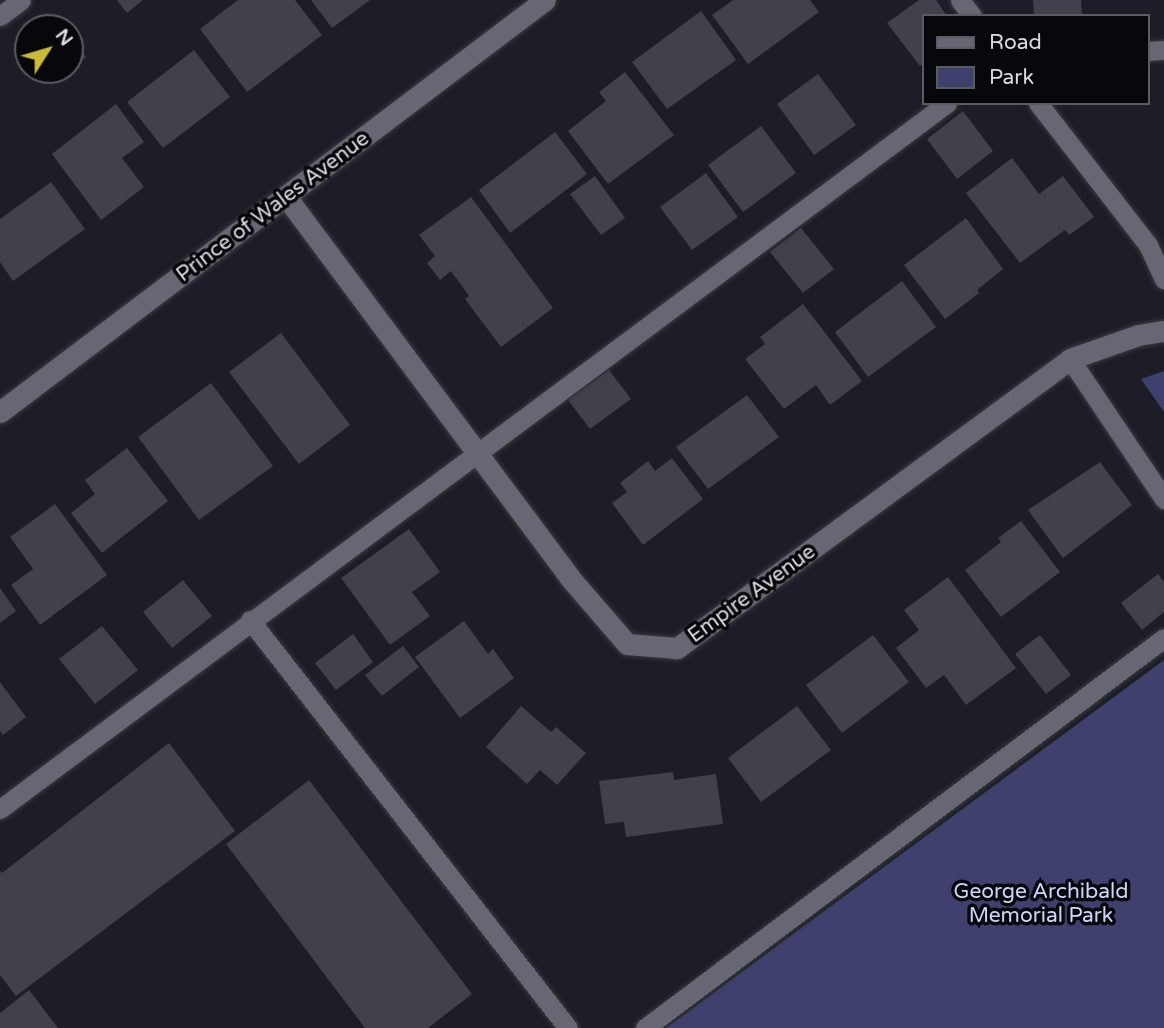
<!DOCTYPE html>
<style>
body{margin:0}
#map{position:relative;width:1164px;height:1028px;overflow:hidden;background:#1c1d26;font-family:"Varela Round",sans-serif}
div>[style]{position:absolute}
.green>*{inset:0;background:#3f406d}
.building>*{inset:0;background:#40414b}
.roads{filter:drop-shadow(0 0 2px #3a3a41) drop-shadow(0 0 2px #3a3a41)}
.lane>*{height:19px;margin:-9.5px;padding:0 9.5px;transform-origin:9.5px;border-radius:9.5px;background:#666772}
.street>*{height:21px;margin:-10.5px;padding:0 10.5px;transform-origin:10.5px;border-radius:10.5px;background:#666772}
span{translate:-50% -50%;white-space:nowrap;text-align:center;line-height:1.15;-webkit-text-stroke:7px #07080b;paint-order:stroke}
.street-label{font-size:21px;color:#dadbe1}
.park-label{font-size:21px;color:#d1d4fa}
.legend{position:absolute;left:922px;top:14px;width:228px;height:91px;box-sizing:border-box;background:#07080b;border:2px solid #5b5c61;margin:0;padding:9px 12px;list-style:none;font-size:21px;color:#dadbe1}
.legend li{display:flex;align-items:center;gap:14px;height:35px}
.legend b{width:35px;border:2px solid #5b5c61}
.north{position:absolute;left:14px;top:14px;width:70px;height:70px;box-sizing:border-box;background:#07080b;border:2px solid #5b5c61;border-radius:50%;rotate:53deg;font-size:19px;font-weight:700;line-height:28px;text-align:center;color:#dadbe1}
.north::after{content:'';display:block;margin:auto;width:24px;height:32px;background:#cbba39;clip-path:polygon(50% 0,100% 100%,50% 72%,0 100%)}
</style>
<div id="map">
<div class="green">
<i style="clip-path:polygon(1164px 371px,1164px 412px,1141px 379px)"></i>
<i style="clip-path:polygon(1164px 660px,1164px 1028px,666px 1028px)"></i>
</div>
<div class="building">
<i style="clip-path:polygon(117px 0,143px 0,127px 13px)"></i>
<i style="clip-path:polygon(238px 0,295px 0,322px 35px,247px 92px,200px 29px)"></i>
<i style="clip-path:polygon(311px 0,370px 0,332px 28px)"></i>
<i style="clip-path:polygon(733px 0,810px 0,819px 12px,748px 64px,712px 15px)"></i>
<i style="clip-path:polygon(919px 0,936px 0,947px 16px,924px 16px,924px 63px,920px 66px,887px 23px)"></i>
<i style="clip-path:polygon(1033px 0,1081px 0,1082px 16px,1034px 16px)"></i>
<i style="clip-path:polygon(701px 11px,736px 60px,667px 109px,632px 62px)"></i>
<i style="clip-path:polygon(56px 18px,64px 28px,44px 28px)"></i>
<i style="clip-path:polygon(70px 36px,86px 57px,70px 69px)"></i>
<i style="clip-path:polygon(194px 50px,230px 97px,163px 148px,127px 102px)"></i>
<i style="clip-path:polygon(625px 72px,674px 135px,608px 184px,568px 131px,606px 101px,599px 92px)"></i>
<i style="clip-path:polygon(818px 74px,856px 125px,814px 155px,777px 104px)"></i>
<i style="clip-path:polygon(116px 104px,144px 142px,122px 158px,144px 187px,101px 220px,52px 154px)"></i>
<i style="clip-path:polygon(963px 111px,993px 151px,957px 179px,927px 139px)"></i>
<i style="clip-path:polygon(761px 126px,796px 173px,743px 212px,708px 165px)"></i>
<i style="clip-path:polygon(555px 132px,587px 174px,510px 233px,479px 190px)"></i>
<i style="clip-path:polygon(1012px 158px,1039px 194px,1063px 176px,1094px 217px,1069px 235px,1065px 230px,1020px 263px,966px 193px)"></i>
<i style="clip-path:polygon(706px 173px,738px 217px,692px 250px,660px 207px)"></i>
<i style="clip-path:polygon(595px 176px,625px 218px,601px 235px,570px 194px)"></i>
<i style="clip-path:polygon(51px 182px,85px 229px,13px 281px,0 262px,0 219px)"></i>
<i style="clip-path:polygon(471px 197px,553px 308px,501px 347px,465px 299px,469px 296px,451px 271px,440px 280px,427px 263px,435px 256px,419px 235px)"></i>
<i style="clip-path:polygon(966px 218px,1003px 269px,977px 290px,979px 293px,945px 319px,904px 265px)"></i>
<i style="clip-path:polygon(801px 228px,834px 269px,803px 293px,770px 252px)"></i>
<i style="clip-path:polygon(902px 281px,936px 327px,868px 377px,835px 332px)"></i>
<i style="clip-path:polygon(803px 304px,862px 381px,830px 405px,816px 385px,784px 409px,745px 359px,765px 344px,760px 337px)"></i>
<i style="clip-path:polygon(281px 333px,350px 425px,299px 464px,229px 372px)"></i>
<i style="clip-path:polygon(609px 370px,631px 399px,590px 429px,568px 400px)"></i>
<i style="clip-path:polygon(211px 383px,273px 466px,199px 520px,138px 437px)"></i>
<i style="clip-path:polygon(747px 395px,779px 437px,708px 489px,676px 447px)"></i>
<i style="clip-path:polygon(127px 448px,168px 501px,102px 553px,71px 513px,95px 494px,85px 480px)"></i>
<i style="clip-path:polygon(672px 458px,703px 499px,643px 545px,612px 503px,627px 492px,620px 483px,648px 461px,655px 471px)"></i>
<i style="clip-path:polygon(1100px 462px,1132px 505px,1063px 558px,1028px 510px)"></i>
<i style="clip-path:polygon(55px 504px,107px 575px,40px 625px,11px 585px,33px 569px,10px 537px)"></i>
<i style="clip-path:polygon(1021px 521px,1060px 572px,1001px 617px,965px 570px,1001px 542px,998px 538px)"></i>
<i style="clip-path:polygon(409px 529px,440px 572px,412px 592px,430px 616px,390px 645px,341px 578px)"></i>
<i style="clip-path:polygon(1158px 574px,1164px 582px,1164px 612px,1142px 630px,1121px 603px)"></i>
<i style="clip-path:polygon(948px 577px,1016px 668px,966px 705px,944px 675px,926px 688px,896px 648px,919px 630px,904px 610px)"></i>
<i style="clip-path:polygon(183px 580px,212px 616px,172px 648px,143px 612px)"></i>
<i style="clip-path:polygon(0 588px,16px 611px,0 623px)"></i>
<i style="clip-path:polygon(464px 621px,488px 654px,493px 649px,514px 678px,460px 718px,415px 657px)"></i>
<i style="clip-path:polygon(102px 626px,138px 670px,95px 704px,59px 659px)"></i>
<i style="clip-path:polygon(353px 634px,373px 662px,336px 690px,315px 663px)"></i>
<i style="clip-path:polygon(873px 635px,909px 682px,842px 733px,806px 685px)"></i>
<i style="clip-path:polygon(1040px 635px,1071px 675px,1046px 694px,1015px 654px)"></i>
<i style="clip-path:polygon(403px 646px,419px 667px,382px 696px,365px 675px)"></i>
<i style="clip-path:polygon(0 682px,26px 717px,3px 735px,0 731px)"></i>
<i style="clip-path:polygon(521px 706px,551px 732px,556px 727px,586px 753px,557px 785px,540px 770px,527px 784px,486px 747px)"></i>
<i style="clip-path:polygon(797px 706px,831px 750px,761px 802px,728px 758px)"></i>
<i style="clip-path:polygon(169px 743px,235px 831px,16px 996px,0 975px,0 871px,2px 873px)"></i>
<i style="clip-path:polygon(673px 772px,674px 780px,716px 774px,723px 824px,626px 837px,624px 822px,605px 824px,599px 781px)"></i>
<i style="clip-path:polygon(309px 780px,472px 994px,428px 1028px,365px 1028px,226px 844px)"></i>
<i style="clip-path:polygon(29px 990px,58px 1028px,0 1028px,0 1013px)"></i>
</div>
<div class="roads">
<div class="lane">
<i style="left:960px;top:0;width:20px;rotate:53deg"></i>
<i style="left:0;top:16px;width:26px;rotate:-37deg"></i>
<i style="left:1148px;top:51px;width:16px;rotate:-4deg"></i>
<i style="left:1038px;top:103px;width:180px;rotate:52.2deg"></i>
<i style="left:1148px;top:245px;width:38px;rotate:65deg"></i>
<i style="left:1070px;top:359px;width:169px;rotate:56.1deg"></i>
<i style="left:250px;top:620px;width:517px;rotate:52.07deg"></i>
<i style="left:0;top:809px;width:1181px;rotate:-36.7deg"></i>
<i style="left:645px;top:1028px;width:649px;rotate:-36.92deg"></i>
</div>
<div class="street">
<i style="left:287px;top:198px;width:474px;rotate:53.3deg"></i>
<i style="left:570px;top:578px;width:87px;rotate:49.2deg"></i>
<i style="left:627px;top:644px;width:50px;rotate:4.6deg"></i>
<i style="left:677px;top:648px;width:488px;rotate:-36.3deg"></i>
<i style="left:1070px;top:359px;width:72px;rotate:-19.4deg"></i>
<i style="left:1138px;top:335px;width:26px;rotate:-9deg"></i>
<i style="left:0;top:412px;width:683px;rotate:-37.09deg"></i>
</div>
</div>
<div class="street-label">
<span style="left:273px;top:207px;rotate:-37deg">Prince of Wales Avenue</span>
<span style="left:752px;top:594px;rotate:-36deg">Empire Avenue</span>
</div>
<div class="park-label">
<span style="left:1041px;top:904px">George Archibald<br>Memorial Park</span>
</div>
<ul class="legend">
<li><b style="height:9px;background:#666772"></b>Road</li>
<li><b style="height:19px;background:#3f406d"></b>Park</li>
</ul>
<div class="north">N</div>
</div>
